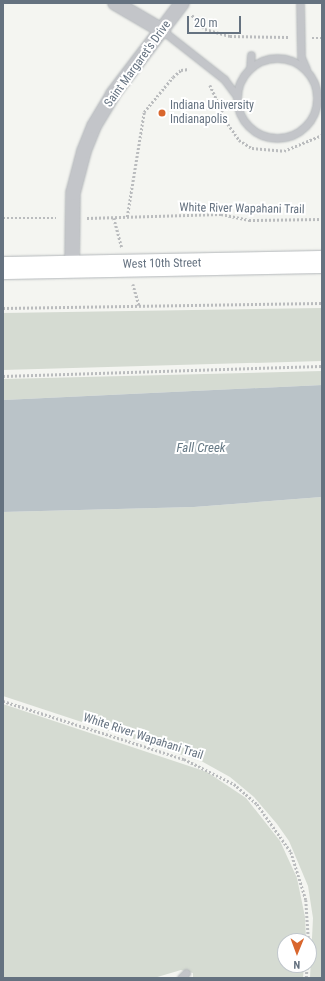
<!DOCTYPE html>
<style>
body{margin:0}
#map{position:relative;width:325px;height:981px;overflow:hidden;background:#f4f5f1;font-family:"Roboto Condensed",sans-serif}
div>[style]{position:absolute}
.green>*{inset:0;background:#d5dbd2}
.water>*{inset:0;background:#bac3c8}
.path>*{height:2.5px;margin-top:-1.25px;transform-origin:0;background:repeating-linear-gradient(90deg,#babcbe 0 2px,transparent 0 4px)}
.roads{filter:drop-shadow(0 0 1px #b3b7ba) drop-shadow(0 0 1px #b3b7ba)}
.service>*{height:7px;margin:-3.5px;padding:0 3.5px;transform-origin:3.5px;border-radius:3.5px;background:#c3c5c9}
.service>.ring{margin:-3.5px;padding:0;box-sizing:content-box;background:none;border:7px solid #c3c5c9;border-radius:50%}
.minor>*{height:14px;margin:-7px;padding:0 7px;transform-origin:7px;border-radius:7px;background:#c3c5c9}
.primary>*{height:22px;margin:-11px;padding:0 11px;transform-origin:11px;border-radius:11px;background:#fff}
.dots>*{width:11px;height:11px;translate:-50% -50%;box-sizing:border-box;border:2px solid #fff;border-radius:50%}
span{translate:-50% -50%;white-space:nowrap;text-align:center;line-height:1.15;-webkit-text-stroke:4px #fff;paint-order:stroke}
.street-label{font-size:12px;color:#657280}
.poi-label{font-size:12px;color:#657280}
.left{translate:0 -50%;text-align:left}
.water-label{font-size:13px;color:#667985;font-style:italic}
.frame{position:absolute;inset:0;border:4px solid #657280;pointer-events:none}
.north{position:absolute;left:277px;top:933px;width:40px;height:40px;box-sizing:border-box;background:#fff;border:1px solid #c1c7cc;border-radius:50%;rotate:181deg;font-size:11px;font-weight:700;line-height:16px;text-align:center;color:#657280}
.north::after{content:'';display:block;margin:auto;width:14px;height:18px;background:#d9662d;clip-path:polygon(50% 0,100% 100%,50% 72%,0 100%)}
.scale{position:absolute;left:187px;top:16px;width:54px;height:18px;box-sizing:border-box;border:2px solid #657280;border-top:0;padding-left:5px;font-size:12px;line-height:14px;white-space:nowrap;color:#657280;-webkit-text-stroke:3px #fff;paint-order:stroke}
</style>
<div id="map">
<div class="green">
<i style="clip-path:polygon(322px 308px,322px 361px,3px 370px,3px 313px)"></i>
<i style="clip-path:polygon(322px 371px,322px 385px,3px 400px,3px 379px)"></i>
<i style="clip-path:polygon(322px 497px,322px 978px,310px 978px,313px 918px,308px 886px,289px 841px,277px 824px,254px 797px,230px 777px,203px 762px,3px 696px,3px 512px,194px 507px)"></i>
<i style="clip-path:polygon(3px 704px,207px 772px,246px 798px,280px 841px,297px 878px,305px 917px,306px 941px,285px 941px,285px 965px,304px 965px,303px 978px,193px 978px,193px 973px,181px 970px,154px 978px,3px 978px)"></i>
</div>
<div class="water">
<i style="clip-path:polygon(322px 385px,322px 497px,194px 507px,3px 512px,3px 400px)"></i>
</div>
<div class="path">
<i style="left:192px;top:15px;width:19px;rotate:47deg"></i>
<i style="left:205px;top:29px;width:26px;rotate:16deg"></i>
<i style="left:230px;top:36px;width:59px;rotate:1deg"></i>
<i style="left:312px;top:38px;width:10px"></i>
<i style="left:210px;top:85px;width:43px;rotate:65.2deg"></i>
<i style="left:228px;top:124px;width:19px;rotate:55deg"></i>
<i style="left:239px;top:140px;width:15px;rotate:32deg"></i>
<i style="left:252px;top:148px;width:32px;rotate:5deg"></i>
<i style="left:284px;top:151px;width:41px;rotate:-22.8deg"></i>
<i style="left:127px;top:217px;width:106px;rotate:-80.8deg"></i>
<i style="left:144px;top:112px;width:45px;rotate:-50.4deg"></i>
<i style="left:173px;top:77px;width:11px;rotate:-41deg"></i>
<i style="left:181px;top:70px;width:8px;rotate:-7deg"></i>
<i style="left:3px;top:218px;width:53px"></i>
<i style="left:87px;top:218px;width:134px;rotate:-1.7deg"></i>
<i style="left:221px;top:214px;width:29px;rotate:12deg"></i>
<i style="left:249px;top:220px;width:73px;rotate:-0.8deg"></i>
<i style="left:114px;top:218px;width:30px;rotate:75deg"></i>
<i style="left:133px;top:284px;width:22px;rotate:74deg"></i>
<i style="left:3px;top:308px;width:319px;rotate:-0.9deg"></i>
<i style="left:3px;top:376px;width:319px;rotate:-1.8deg"></i>
<i style="left:3px;top:701px;width:190px;rotate:17.8deg"></i>
<i style="left:184px;top:759px;width:56px;rotate:26.6deg"></i>
<i style="left:234px;top:784px;width:30px;rotate:41deg"></i>
<i style="left:257px;top:804px;width:59px;rotate:54.7deg"></i>
<i style="left:291px;top:852px;width:50px;rotate:72.6deg"></i>
<i style="left:306px;top:900px;width:47px;rotate:86.3deg"></i>
<i style="left:306px;top:978px;width:13px;rotate:-86deg"></i>
</div>
<div class="roads">
<div class="service">
<i style="left:300px;top:3px;width:54px;rotate:88.9deg"></i>
<i style="left:301px;top:57px;width:13px;rotate:67deg"></i>
<i style="left:163px;top:31px;width:78px;rotate:38.2deg"></i>
<i style="left:224px;top:79px;width:21px;rotate:53deg"></i>
<i class="ring" style="left:237px;top:58px;width:73px;height:73px"></i>
<i style="left:250px;top:68px;width:13px;rotate:-86deg"></i>
<i style="left:181px;top:978px;width:7px;rotate:-45deg"></i>
</div>
<div class="minor">
<i style="left:115px;top:3px;width:56px;rotate:30.3deg"></i>
<i style="left:72px;top:265px;width:72px;rotate:-89.2deg"></i>
<i style="left:73px;top:193px;width:43px;rotate:-75.3deg"></i>
<i style="left:84px;top:151px;width:27px;rotate:-68deg"></i>
<i style="left:94px;top:126px;width:37px;rotate:-59deg"></i>
<i style="left:113px;top:94px;width:114px;rotate:-52.8deg"></i>
</div>
<div class="primary">
<i style="left:3px;top:268px;width:319px;rotate:-1.1deg"></i>
</div>
</div>
<div class="dots">
<i style="left:162px;top:113px;background:#d9662d"></i>
</div>
<div class="street-label">
<span style="left:138px;top:64px;rotate:-54deg">Saint Margaret's Drive</span>
<span style="left:242px;top:209px;rotate:1deg">White River Wapahani Trail</span>
<span style="left:162px;top:264px;rotate:-1deg">West 10th Street</span>
<span style="left:143px;top:737px;rotate:18deg">White River Wapahani Trail</span>
</div>
<div class="poi-label">
<span class="left" style="left:170px;top:113px">Indiana University<br>Indianapolis</span>
</div>
<div class="water-label">
<span style="left:201px;top:448px">Fall Creek</span>
</div>
<div class="frame"></div>
<div class="north">N</div>
<div class="scale">20 m</div>
</div>
